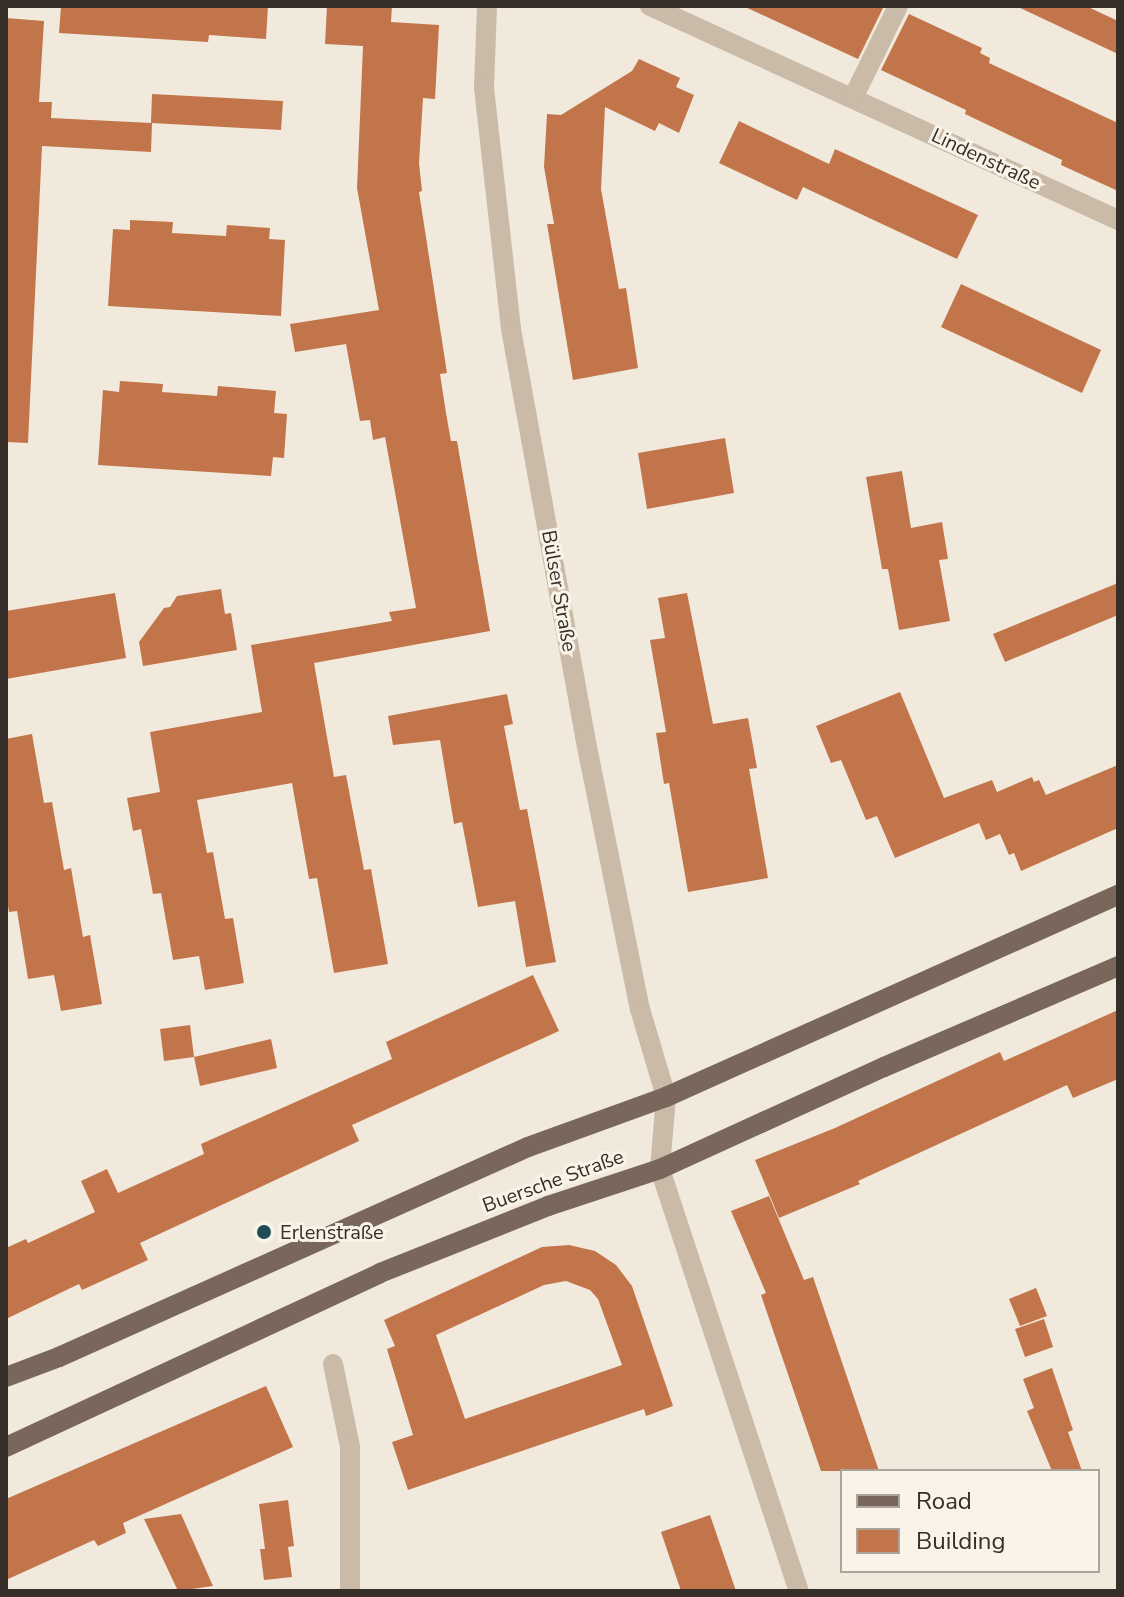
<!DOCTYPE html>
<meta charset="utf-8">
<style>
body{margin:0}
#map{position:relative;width:1124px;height:1597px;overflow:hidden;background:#f1eadc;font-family:"Nunito Sans",sans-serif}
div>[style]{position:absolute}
.building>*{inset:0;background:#c2754a}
.minor>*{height:20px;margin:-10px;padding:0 10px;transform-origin:10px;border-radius:10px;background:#c9bba8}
.major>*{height:20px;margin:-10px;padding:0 10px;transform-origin:10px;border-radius:10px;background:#78675a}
.dots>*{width:22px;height:22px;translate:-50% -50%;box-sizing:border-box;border:4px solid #f9f3e8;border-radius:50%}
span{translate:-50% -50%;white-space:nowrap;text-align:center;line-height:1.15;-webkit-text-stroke:6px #f9f3e8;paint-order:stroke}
.street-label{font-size:20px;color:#362e28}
.poi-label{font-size:20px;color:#362e28}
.left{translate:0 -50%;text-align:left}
.frame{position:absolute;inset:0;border:8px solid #362e28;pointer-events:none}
.legend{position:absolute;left:840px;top:1469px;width:260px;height:104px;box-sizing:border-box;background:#f9f3e8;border:2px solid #aba49b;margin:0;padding:10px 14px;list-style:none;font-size:24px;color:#362e28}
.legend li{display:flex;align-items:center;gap:16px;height:40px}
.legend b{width:40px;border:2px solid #aba49b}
</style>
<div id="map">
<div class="building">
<i style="clip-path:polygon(61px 6px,268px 6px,266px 39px,209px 35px,208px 42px,59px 33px)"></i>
<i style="clip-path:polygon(327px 6px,392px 6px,391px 22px,439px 25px,435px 99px,423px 98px,419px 163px,422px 191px,419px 192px,447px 373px,440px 374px,446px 413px,451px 441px,457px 441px,490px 631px,314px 663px,334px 777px,346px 775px,364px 870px,371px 869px,388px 964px,334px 973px,317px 878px,309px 879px,292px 783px,197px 800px,207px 853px,213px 852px,225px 919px,233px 918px,244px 983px,205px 990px,199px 956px,173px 960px,161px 893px,153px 894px,141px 829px,133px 831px,127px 798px,160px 792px,150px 732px,262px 712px,251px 645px,392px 621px,389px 612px,416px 608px,385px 437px,373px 440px,370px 420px,360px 421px,346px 344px,295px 352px,290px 324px,379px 310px,357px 188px,363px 46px,325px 44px)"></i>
<i style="clip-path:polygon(743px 6px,884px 6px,858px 59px)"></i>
<i style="clip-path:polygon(1016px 6px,1086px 6px,1118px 21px,1118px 54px)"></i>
<i style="clip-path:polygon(909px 14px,982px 48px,980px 53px,990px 58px,989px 63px,1118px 123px,1118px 191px,1061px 165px,1062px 160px,965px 114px,966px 110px,881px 70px)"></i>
<i style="clip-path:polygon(6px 18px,44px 21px,39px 102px,52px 102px,51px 118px,152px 123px,151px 152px,42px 146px,28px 443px,6px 442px)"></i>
<i style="clip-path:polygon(639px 59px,680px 78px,676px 87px,694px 95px,679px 133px,659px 123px,655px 131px,605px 107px,601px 189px,619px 289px,626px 288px,638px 368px,573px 380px,547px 224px,554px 224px,544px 167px,547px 114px,561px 115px,632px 71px)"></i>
<i style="clip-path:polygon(152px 94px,283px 101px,281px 130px,151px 123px)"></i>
<i style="clip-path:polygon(739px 121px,829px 164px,835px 149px,978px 215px,957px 259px,803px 187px,797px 200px,719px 163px)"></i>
<i style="clip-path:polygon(130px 220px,173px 222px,172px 233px,226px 236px,227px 225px,270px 228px,269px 239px,285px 240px,281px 316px,108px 306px,113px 229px,130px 230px)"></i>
<i style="clip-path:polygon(961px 284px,1101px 350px,1082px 393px,941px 327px)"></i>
<i style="clip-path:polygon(120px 381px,163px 384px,162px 392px,217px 396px,218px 386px,276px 391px,274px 413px,287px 414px,284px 458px,273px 457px,271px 476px,98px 465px,103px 390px,119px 392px)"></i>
<i style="clip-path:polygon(725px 438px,734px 493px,647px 509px,638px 453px)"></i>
<i style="clip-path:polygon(902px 471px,911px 528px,942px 522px,948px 559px,939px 560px,950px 621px,899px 630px,888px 569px,882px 569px,866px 477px)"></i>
<i style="clip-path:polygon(1118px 583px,1118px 615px,1005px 662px,993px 634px)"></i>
<i style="clip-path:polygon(221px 589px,225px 614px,231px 613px,237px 650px,143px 666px,139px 642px,164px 608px,170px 607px,177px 596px)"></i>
<i style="clip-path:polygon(115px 593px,126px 658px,6px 679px,6px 611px)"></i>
<i style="clip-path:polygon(687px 593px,713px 724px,748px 718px,757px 768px,749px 769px,768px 878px,688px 892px,669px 783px,664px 784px,656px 733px,666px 732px,650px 640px,665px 638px,658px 598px)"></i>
<i style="clip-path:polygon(900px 692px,944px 798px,992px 780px,997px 792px,1032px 777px,1034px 782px,1039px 780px,1046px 795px,1118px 765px,1118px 828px,1021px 871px,1014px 853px,1009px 855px,1000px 834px,986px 840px,979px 823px,895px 858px,877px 816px,866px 820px,841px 760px,831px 763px,816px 726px)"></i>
<i style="clip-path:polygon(507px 694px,513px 724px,504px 726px,520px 810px,527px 809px,556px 962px,526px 967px,515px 901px,478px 907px,462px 822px,454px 824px,440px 740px,393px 745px,388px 716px)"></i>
<i style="clip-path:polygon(32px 734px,44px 803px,52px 802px,64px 870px,71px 868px,83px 937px,90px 935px,102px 1004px,61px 1011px,54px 975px,28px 979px,17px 911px,9px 912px,6px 894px,6px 739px)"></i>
<i style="clip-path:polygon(533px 975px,559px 1031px,352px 1125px,359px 1141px,140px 1243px,148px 1260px,82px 1290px,79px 1284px,6px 1319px,6px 1248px,26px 1239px,28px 1243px,95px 1212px,81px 1181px,107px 1169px,118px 1193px,204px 1154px,201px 1144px,392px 1059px,386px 1042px)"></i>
<i style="clip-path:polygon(1118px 1010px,1118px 1079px,1073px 1098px,1067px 1085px,858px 1181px,860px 1184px,779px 1218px,755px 1160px,835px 1128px,1000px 1052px,1004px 1061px)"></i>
<i style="clip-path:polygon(190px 1025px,194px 1057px,164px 1061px,160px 1029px)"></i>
<i style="clip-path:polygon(271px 1039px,277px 1068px,200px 1086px,194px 1057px)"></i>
<i style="clip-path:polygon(769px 1196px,804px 1280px,813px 1277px,879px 1471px,821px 1471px,761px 1295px,766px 1293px,731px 1211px)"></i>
<i style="clip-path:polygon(evenodd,569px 1245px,595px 1251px,616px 1265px,632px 1286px,673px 1406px,646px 1416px,644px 1409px,408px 1490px,392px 1442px,413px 1435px,387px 1349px,395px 1346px,384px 1320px,542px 1247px,569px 1245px,566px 1281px,590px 1290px,598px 1299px,622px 1365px,465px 1419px,436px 1335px,544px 1285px,566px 1281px)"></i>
<i style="clip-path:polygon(1036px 1288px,1047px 1316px,1020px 1326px,1009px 1299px)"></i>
<i style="clip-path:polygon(1044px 1319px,1053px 1347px,1025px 1357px,1015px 1329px)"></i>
<i style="clip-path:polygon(1052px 1368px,1073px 1430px,1068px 1432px,1082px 1471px,1052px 1471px,1027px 1411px,1034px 1408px,1023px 1379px)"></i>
<i style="clip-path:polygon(266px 1386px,293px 1447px,123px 1523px,126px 1533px,98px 1546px,94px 1540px,6px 1580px,6px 1499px)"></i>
<i style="clip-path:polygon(288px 1500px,294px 1546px,288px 1547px,292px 1577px,264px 1580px,260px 1549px,265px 1549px,259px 1504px)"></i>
<i style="clip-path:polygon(181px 1514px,213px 1586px,178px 1591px,144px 1519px)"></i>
<i style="clip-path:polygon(710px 1515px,736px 1591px,681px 1591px,661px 1532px)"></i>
</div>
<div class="minor">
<i style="left:487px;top:6px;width:82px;rotate:92.1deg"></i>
<i style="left:484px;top:88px;width:243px;rotate:83.6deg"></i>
<i style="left:511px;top:329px;width:415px;rotate:79.7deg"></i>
<i style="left:585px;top:737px;width:278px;rotate:78.6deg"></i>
<i style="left:640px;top:1009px;width:92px;rotate:73.5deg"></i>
<i style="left:666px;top:1097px;width:72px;rotate:94.8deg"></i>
<i style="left:660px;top:1169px;width:444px;rotate:71.8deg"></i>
<i style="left:650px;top:6px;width:515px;rotate:24.57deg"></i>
<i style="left:853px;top:98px;width:102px;rotate:-63.9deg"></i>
<i style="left:333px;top:1364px;width:85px;rotate:78.4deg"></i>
<i style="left:350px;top:1447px;width:144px;rotate:90deg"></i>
</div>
<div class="major">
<i style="left:6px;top:1377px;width:57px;rotate:-20.7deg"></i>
<i style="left:59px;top:1357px;width:514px;rotate:-24.12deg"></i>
<i style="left:528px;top:1147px;width:147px;rotate:-19.9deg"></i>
<i style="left:666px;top:1097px;width:495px;rotate:-24.1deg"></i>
<i style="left:6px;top:1447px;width:412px;rotate:-24.9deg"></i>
<i style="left:380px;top:1273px;width:181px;rotate:-21.7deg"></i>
<i style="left:548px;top:1206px;width:118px;rotate:-18.3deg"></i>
<i style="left:660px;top:1169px;width:246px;rotate:-24.5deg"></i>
<i style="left:884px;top:1067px;width:255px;rotate:-23.3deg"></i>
</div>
<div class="dots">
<i style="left:264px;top:1232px;background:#1f4c56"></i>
</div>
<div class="street-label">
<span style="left:986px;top:159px;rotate:25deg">Lindenstraße</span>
<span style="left:559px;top:591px;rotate:80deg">Bülser Straße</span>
<span style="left:553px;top:1181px;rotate:-20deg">Buersche Straße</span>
</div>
<div class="poi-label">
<span class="left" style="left:280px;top:1232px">Erlenstraße</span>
</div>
<div class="frame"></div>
<ul class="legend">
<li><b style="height:10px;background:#78675a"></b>Road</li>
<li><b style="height:22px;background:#c2754a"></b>Building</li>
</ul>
</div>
